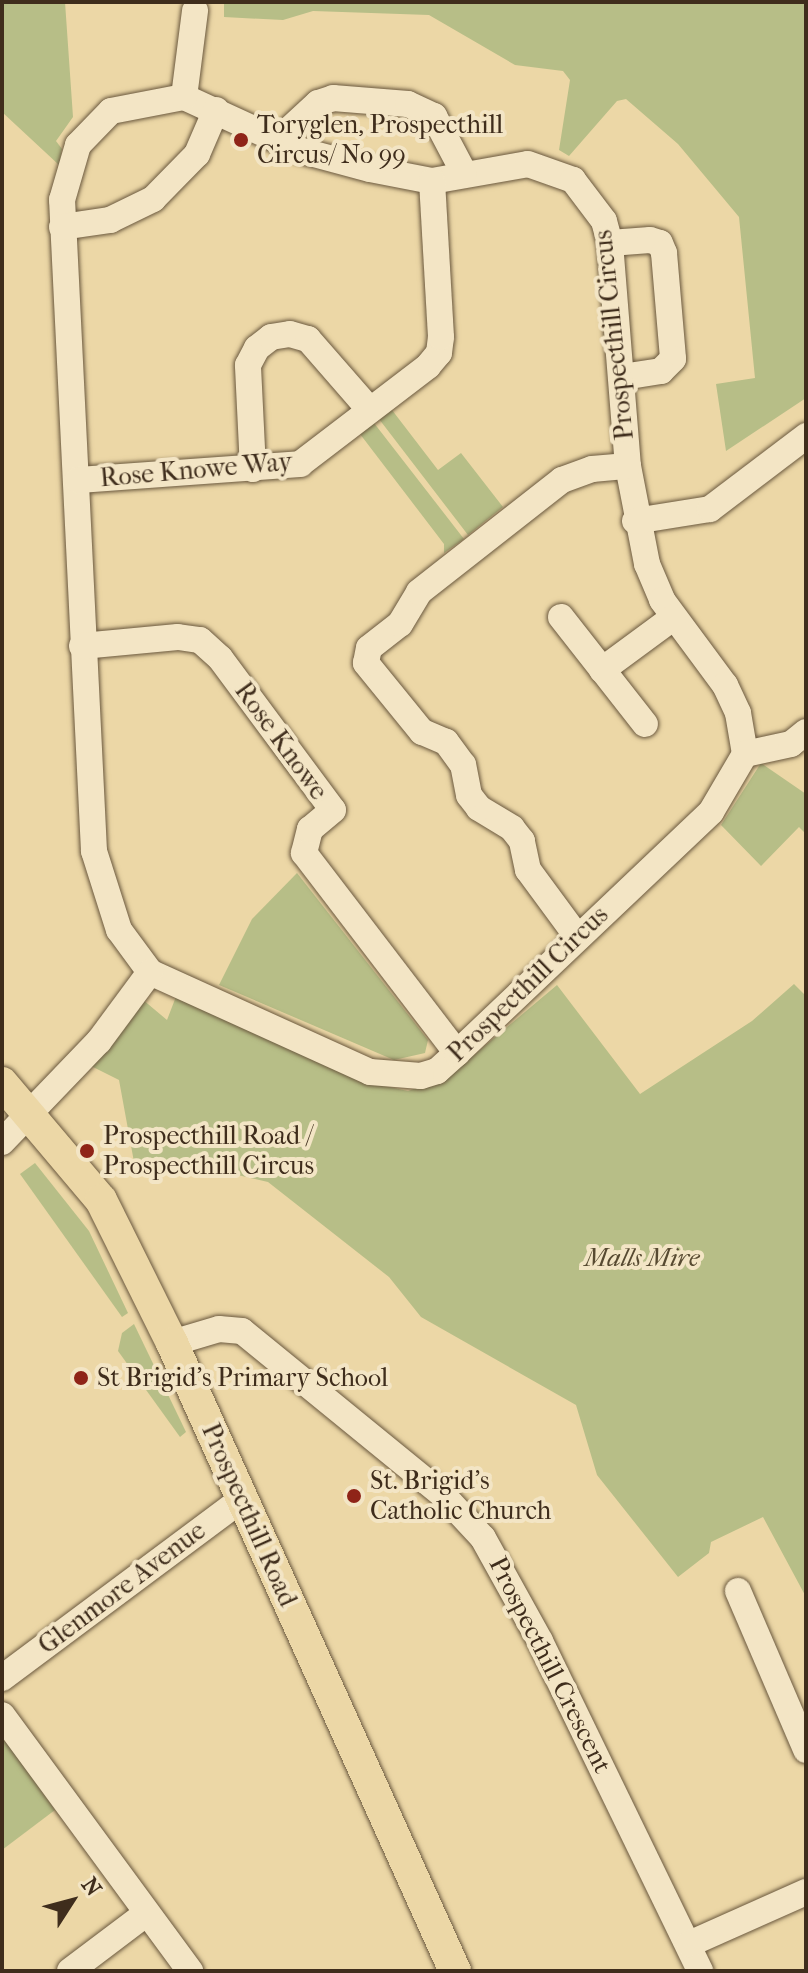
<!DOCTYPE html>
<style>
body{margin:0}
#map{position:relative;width:808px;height:1973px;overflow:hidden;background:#ecd7a6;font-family:"IM FELL French Canon",serif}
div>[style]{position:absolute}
.green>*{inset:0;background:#b7be87}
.roads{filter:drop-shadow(0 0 2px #6a583e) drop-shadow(0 0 2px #6a583e)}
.minor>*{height:26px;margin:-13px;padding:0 13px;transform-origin:13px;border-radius:13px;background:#f3e5c5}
.major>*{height:32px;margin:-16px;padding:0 16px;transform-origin:16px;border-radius:16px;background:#ecd7a6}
.dots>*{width:22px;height:22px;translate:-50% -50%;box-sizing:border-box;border:4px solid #f3e5c5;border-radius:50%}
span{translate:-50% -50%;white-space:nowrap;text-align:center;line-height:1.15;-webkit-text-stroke:8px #f3e5c5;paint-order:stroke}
.poi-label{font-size:26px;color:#3f2d1c}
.left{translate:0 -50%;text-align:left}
.street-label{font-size:26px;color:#3f2d1c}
.park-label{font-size:26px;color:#574a31;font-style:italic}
.frame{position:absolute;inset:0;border:4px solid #3f2d1c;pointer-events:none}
.north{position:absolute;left:32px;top:1861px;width:80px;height:80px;-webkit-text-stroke:6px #f3e5c5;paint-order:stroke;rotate:54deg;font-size:22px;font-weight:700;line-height:32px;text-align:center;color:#3f2d1c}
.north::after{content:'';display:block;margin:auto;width:28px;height:36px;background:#3f2d1c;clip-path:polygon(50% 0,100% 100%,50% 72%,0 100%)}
</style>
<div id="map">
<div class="green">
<i style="clip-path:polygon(2px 2px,65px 2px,73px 117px,56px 141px,62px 149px,59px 165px,2px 112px)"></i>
<i style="clip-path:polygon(224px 2px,806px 2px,806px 398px,726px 451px,716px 384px,755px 378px,739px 217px,678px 144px,626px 99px,617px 101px,569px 156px,559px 150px,570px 80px,563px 71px,515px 65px,429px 15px,313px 11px,283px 20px,224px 17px)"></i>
<i style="clip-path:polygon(392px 410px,438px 470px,461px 453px,503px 507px,468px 535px,379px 419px)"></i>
<i style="clip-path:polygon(374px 423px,464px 539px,444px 553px,444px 544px,360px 434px)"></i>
<i style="clip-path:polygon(761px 763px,806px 794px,806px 834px,799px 827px,761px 866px,721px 825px)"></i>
<i style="clip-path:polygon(297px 873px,428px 1040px,425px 1053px,394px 1060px,219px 985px,252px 919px)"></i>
<i style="clip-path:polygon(794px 984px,806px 996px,806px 1597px,763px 1517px,711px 1542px,709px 1553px,678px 1577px,597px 1475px,576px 1405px,421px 1317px,389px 1277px,268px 1182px,182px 1162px,134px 1162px,119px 1080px,89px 1065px,142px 999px,167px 1020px,177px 994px,376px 1084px,408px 1091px,435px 1081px,468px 1060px,557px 985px,640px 1094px,752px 1021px)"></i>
<i style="clip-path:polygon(35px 1163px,89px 1231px,128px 1313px,122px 1317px,20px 1174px)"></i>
<i style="clip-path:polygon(134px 1324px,186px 1432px,180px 1437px,118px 1351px,122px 1333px)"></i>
<i style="clip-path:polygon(2px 1736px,55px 1810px,2px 1850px)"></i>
</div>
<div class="roads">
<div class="minor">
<i style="left:184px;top:97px;width:127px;rotate:24.7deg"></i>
<i style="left:299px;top:150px;width:73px;rotate:15deg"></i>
<i style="left:370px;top:169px;width:63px;rotate:11deg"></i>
<i style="left:432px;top:181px;width:97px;rotate:-10deg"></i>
<i style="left:528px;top:164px;width:48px;rotate:19.6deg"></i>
<i style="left:573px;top:180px;width:51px;rotate:52.9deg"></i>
<i style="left:604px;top:221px;width:23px;rotate:75deg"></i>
<i style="left:610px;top:243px;width:224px;rotate:85.4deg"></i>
<i style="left:628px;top:466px;width:100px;rotate:79deg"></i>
<i style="left:647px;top:564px;width:39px;rotate:67deg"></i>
<i style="left:662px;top:600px;width:106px;rotate:53.5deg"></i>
<i style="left:725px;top:685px;width:31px;rotate:65deg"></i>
<i style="left:738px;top:713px;width:42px;rotate:80.3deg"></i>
<i style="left:745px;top:754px;width:67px;rotate:120.4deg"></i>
<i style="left:711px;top:812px;width:350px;rotate:136.5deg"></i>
<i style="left:457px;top:1053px;width:27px;rotate:138deg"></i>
<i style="left:437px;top:1071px;width:17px;rotate:163deg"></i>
<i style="left:421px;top:1076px;width:51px;rotate:-175.5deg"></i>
<i style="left:370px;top:1072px;width:242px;rotate:-155.6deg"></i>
<i style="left:150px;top:972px;width:52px;rotate:-126.4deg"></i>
<i style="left:119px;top:930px;width:83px;rotate:-107.6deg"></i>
<i style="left:94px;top:851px;width:652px;rotate:-92.81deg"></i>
<i style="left:62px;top:200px;width:57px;rotate:-73.8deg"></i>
<i style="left:78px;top:145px;width:47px;rotate:-45.9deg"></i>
<i style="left:111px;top:111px;width:74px;rotate:-10.9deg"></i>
<i style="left:184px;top:97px;width:87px;rotate:-82.7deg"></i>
<i style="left:279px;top:139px;width:53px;rotate:-42.7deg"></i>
<i style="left:318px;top:103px;width:16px;rotate:-18deg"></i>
<i style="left:333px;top:98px;width:75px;rotate:4.6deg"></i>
<i style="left:408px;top:104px;width:29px;rotate:25deg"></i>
<i style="left:434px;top:116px;width:64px;rotate:62.2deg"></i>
<i style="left:62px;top:227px;width:49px;rotate:-8.3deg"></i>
<i style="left:110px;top:220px;width:48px;rotate:-26deg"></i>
<i style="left:153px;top:199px;width:63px;rotate:-45.6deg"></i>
<i style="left:197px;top:154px;width:48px;rotate:-66.6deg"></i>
<i style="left:610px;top:243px;width:40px;rotate:-4.3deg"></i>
<i style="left:650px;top:240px;width:10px;rotate:17deg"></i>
<i style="left:660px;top:243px;width:11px;rotate:68deg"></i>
<i style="left:664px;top:253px;width:106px;rotate:85.1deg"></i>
<i style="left:673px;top:359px;width:17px;rotate:135deg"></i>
<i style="left:661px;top:371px;width:38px;rotate:171deg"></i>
<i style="left:253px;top:469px;width:104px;rotate:-92.8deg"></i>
<i style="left:248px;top:365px;width:19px;rotate:-62deg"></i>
<i style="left:257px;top:348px;width:18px;rotate:-38deg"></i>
<i style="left:271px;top:337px;width:19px;rotate:-9deg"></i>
<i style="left:290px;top:334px;width:19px;rotate:16deg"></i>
<i style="left:308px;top:339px;width:94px;rotate:48.9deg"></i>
<i style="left:78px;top:480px;width:223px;rotate:-4.1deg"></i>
<i style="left:300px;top:464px;width:161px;rotate:-37.4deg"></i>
<i style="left:428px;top:366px;width:17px;rotate:-50deg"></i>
<i style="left:439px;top:353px;width:16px;rotate:-83deg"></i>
<i style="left:441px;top:337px;width:156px;rotate:-93.3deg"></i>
<i style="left:635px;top:521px;width:76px;rotate:-9.1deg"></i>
<i style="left:710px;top:509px;width:121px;rotate:-37.2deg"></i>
<i style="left:561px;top:617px;width:136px;rotate:51.9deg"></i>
<i style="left:82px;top:646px;width:96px;rotate:-5.4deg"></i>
<i style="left:178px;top:637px;width:22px;rotate:8deg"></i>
<i style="left:200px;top:640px;width:27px;rotate:42deg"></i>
<i style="left:220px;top:658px;width:189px;rotate:53.4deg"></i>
<i style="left:333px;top:810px;width:30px;rotate:140deg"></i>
<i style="left:310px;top:829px;width:25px;rotate:104deg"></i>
<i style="left:304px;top:853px;width:252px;rotate:52.6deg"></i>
<i style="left:602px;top:670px;width:89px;rotate:-36.4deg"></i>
<i style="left:745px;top:754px;width:47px;rotate:-12.3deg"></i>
<i style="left:791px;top:744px;width:19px;rotate:-39deg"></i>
<i style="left:576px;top:935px;width:81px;rotate:-126.4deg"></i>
<i style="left:528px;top:870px;width:30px;rotate:-102deg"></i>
<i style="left:522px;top:841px;width:16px;rotate:-128deg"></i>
<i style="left:512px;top:828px;width:39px;rotate:-149deg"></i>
<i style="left:479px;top:808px;width:16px;rotate:-128deg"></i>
<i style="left:469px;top:795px;width:31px;rotate:-101deg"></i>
<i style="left:463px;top:765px;width:29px;rotate:-126deg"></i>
<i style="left:446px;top:742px;width:26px;rotate:-157deg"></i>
<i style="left:422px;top:732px;width:89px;rotate:-129.1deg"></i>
<i style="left:366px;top:663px;width:15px;rotate:-79deg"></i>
<i style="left:369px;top:648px;width:39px;rotate:-38deg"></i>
<i style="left:400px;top:624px;width:37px;rotate:-59deg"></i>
<i style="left:419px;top:592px;width:182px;rotate:-38.1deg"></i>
<i style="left:562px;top:480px;width:32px;rotate:-20deg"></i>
<i style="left:592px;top:469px;width:36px;rotate:-5deg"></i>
<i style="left:2px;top:1142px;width:140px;rotate:-46.2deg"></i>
<i style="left:99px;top:1041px;width:86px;rotate:-53.5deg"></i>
<i style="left:172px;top:1343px;width:49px;rotate:-16.6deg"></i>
<i style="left:219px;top:1329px;width:23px;rotate:5deg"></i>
<i style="left:242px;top:1331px;width:261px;rotate:39.2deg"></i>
<i style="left:444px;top:1496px;width:57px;rotate:47.1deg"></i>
<i style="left:483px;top:1538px;width:118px;rotate:61deg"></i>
<i style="left:540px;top:1641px;width:367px;rotate:64.1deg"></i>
<i style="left:738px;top:1591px;width:173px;rotate:66.8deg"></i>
<i style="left:2px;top:1678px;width:299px;rotate:-36.7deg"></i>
<i style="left:2px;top:1715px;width:318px;rotate:53.7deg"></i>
<i style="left:689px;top:1944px;width:128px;rotate:-24deg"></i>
<i style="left:70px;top:1971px;width:96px;rotate:-37deg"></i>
</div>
<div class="major">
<i style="left:2px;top:1083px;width:153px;rotate:49.8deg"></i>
<i style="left:101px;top:1200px;width:160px;rotate:63.6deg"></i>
<i style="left:172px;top:1343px;width:689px;rotate:65.74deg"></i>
</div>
</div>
<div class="dots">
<i style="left:241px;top:140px;background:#8f2418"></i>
<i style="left:87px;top:1151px;background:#8f2418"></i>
<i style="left:81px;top:1378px;background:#8f2418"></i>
<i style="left:354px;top:1496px;background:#8f2418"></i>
</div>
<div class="poi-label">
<span class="left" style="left:257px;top:140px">Toryglen, Prospecthill<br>Circus/ No 99</span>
<span class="left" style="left:103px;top:1151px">Prospecthill Road /<br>Prospecthill Circus</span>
<span class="left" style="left:97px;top:1378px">St Brigid's Primary School</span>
<span class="left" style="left:370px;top:1496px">St. Brigid's<br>Catholic Church</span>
</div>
<div class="street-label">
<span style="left:614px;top:335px;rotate:-96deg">Prospecthill Circus</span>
<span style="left:196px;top:470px;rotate:-5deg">Rose Knowe Way</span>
<span style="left:281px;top:741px;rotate:54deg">Rose Knowe</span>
<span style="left:528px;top:984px;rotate:-44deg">Prospecthill Circus</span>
<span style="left:249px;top:1515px;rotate:66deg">Prospecthill Road</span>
<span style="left:122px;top:1588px;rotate:-37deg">Glenmore Avenue</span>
<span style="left:550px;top:1665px;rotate:63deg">Prospecthill Crescent</span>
</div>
<div class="park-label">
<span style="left:642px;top:1258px">Malls Mire</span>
</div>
<div class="frame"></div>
<div class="north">N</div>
</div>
